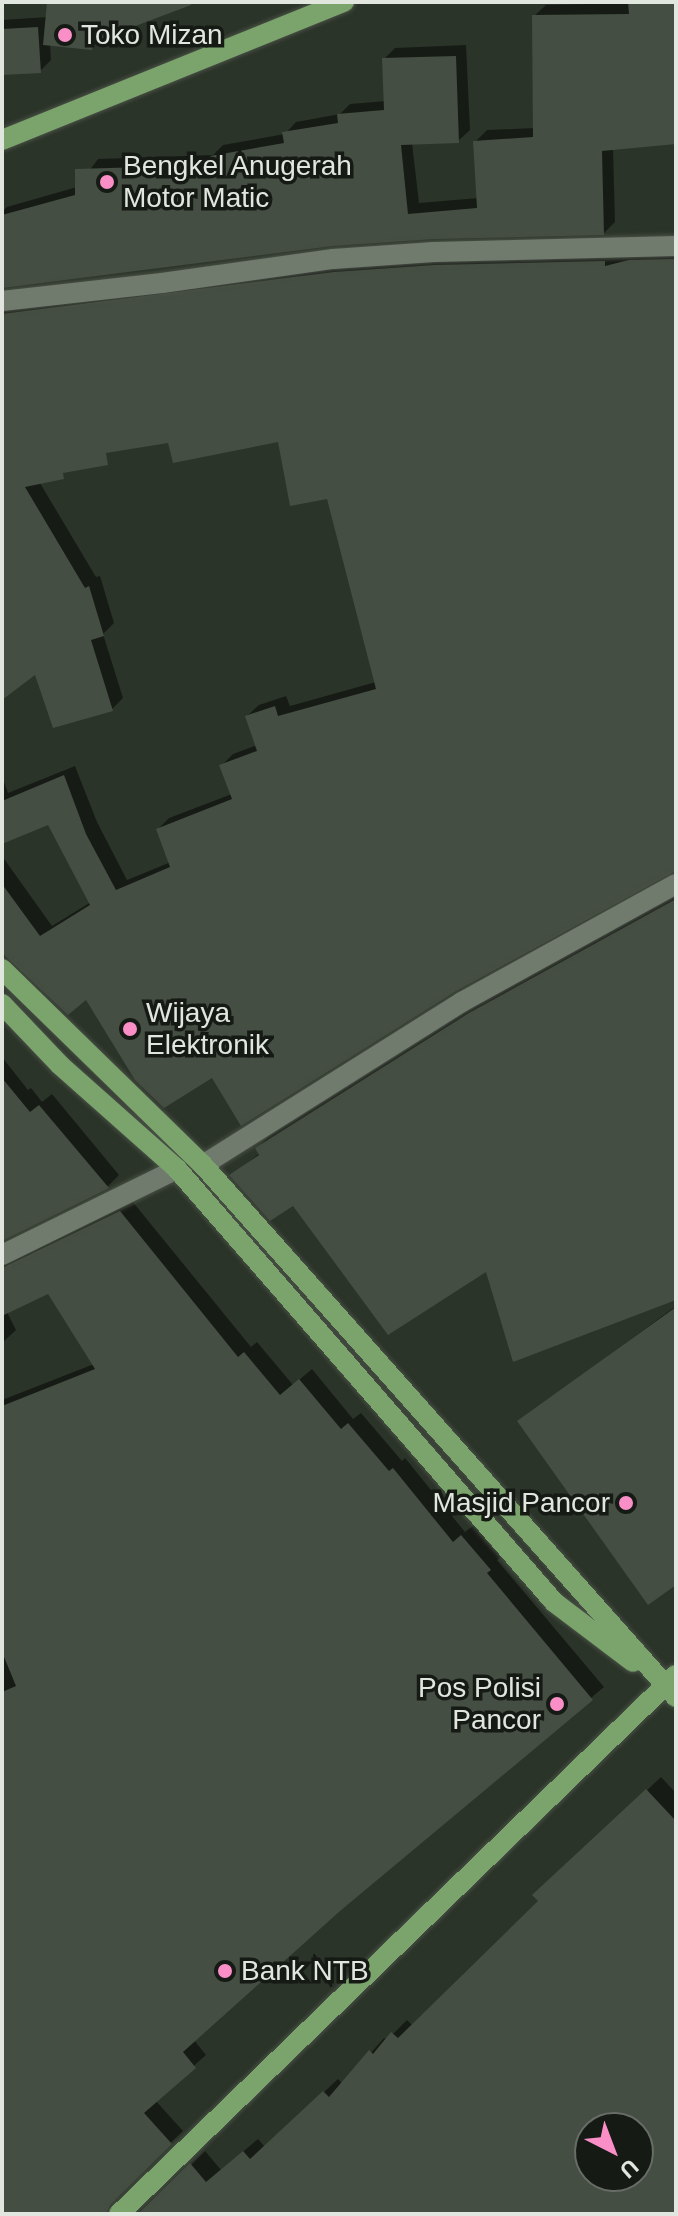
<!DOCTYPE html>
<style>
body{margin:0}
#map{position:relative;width:678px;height:2216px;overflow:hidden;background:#2b3428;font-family:Helvetica,sans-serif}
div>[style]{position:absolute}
.shadow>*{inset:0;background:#0007}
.building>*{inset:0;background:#454e42}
.roads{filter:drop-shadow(0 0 2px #495046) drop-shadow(0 0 2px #495046)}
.minor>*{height:20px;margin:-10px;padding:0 10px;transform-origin:10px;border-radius:10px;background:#707b6d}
.major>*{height:20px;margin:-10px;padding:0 10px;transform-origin:10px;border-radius:10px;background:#7ba46d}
.dots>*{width:22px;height:22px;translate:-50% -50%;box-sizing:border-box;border:4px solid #161a15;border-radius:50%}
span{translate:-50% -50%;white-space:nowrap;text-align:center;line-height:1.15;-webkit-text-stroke:7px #161a15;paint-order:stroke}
.poi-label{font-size:28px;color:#e1e7df}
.left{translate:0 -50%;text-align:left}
.right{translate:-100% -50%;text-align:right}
.frame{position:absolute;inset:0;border:4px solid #e1e7df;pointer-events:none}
.north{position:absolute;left:574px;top:2112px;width:80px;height:80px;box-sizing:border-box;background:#161a15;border:2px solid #676c66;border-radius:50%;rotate:138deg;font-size:22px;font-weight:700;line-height:32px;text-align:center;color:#e1e7df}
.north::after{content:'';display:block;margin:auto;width:28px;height:36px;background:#fa8fc7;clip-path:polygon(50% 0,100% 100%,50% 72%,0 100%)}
</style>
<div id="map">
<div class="shadow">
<div style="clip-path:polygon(49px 2px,171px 2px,103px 36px,91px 48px,50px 44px,51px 60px,40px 71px,2px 73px,2px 20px,48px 17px)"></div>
<div style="clip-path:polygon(676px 2px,676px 142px,613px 148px,615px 222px,604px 233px,434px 237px,331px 244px,2px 286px,2px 212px,7px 207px,77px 187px,98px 159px,213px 155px,223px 145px,285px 134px,296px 122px,340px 114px,350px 104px,386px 101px,384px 59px,395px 48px,466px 45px,470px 130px,458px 141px,412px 143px,419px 203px,478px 198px,475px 142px,487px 130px,535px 128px,534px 16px,546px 5px)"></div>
<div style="clip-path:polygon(676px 186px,676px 229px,674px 188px)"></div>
<div style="clip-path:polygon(676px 248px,676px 871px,213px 1075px,2px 949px,2px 856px,52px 926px,91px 902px,49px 822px,2px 842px,2px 776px,8px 793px,75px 766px,97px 822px,127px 880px,171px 862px,158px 829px,169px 818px,232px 794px,222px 765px,233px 754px,257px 745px,247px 716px,259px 705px,286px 696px,290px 706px,376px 682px,328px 496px,280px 439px,2px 448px,2px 295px,347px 262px)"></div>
<div style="clip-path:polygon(34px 473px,96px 577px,100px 576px,114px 623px,103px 634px,123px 698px,112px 709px,36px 672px,2px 697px,2px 493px)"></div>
<div style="clip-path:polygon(676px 896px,676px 1298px,487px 1269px,294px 1204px,232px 1175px,260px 1153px,257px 1148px,268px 1137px,482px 1002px)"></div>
<div style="clip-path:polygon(2px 1057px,28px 1090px,31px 1088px,42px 1102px,52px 1094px,119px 1175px,108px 1186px,2px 1238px)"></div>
<div style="clip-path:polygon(132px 1201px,251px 1347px,257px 1342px,293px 1385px,312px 1369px,353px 1419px,361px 1413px,402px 1461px,405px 1458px,465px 1532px,474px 1525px,501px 1557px,497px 1560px,604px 1687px,338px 1910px,194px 2040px,206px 2055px,155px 2100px,183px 2131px,122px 2190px,85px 2214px,2px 2214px,2px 1400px,94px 1364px,49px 1291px,7px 1312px,16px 1330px,2px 1343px,2px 1245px)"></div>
<div style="clip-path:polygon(676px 1306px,676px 1583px,520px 1421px)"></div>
<div style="clip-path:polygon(evenodd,661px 1777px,676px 1793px,676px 2214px,142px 2213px,205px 2151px,221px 2170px,258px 2139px,265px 2147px,338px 2079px,343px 2084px,384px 2038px,387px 2040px,407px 2020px,413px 2026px,540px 1901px,549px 1882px,661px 1777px,590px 2128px,638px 2128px,638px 2176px,590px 2176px,590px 2128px)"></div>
</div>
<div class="building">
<div style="clip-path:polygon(47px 2px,191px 2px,191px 5px,93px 42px,92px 50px,43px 45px)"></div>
<div style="clip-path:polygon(628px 2px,676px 2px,676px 144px,602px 151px,604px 235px,434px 239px,332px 246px,2px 288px,2px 215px,75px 195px,75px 169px,211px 165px,210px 156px,284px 143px,282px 132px,338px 123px,337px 114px,384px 110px,382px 58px,456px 56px,459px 143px,401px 145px,408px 214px,477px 208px,473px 141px,533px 137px,532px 15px,629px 14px)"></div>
<div style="clip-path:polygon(38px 27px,41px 73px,2px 75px,2px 29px)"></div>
<div style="clip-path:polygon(676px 259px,676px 871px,456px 991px,241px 1126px,212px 1078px,164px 1108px,135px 1080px,86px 1000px,68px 1015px,2px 953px,2px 884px,40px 936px,90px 905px,48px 825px,2px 844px,2px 801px,64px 775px,86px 834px,116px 890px,170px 867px,156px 829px,232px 799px,219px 765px,257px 751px,245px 716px,275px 706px,278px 716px,376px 689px,327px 499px,290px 506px,278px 442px,173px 463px,168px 443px,106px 453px,108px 465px,63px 473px,64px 479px,25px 487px,85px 588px,89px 586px,104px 636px,91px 640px,113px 711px,53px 728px,35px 675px,2px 700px,2px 314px,334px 272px,435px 265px,605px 261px,605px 266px,629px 260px)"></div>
<div style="clip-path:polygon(676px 899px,676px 1300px,513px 1362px,486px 1272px,388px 1335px,293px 1206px,270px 1221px,229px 1175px,259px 1155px,255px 1148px,469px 1013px)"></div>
<div style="clip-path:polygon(2px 1078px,30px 1112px,39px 1105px,109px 1188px,2px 1241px)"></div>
<div style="clip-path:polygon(120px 1211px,238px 1357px,244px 1352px,280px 1395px,299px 1379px,341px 1429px,348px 1423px,389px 1471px,393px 1468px,453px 1542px,461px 1535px,491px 1570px,487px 1573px,593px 1700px,340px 1911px,183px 2052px,196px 2068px,144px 2113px,172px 2144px,110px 2205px,106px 2214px,2px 2214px,2px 1692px,16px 1686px,2px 1652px,2px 1406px,95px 1369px,48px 1294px,2px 1316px,2px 1268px)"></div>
<div style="clip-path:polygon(676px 1307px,676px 1585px,648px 1605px,517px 1421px)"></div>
<div style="clip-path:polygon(evenodd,646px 1789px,676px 1821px,676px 2214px,138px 2214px,190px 2163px,206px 2182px,243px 2151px,250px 2159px,323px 2091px,329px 2097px,369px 2050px,373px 2054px,391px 2032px,398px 2038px,538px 1901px,532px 1895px,646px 1789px,590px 2128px,638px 2128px,638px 2176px,590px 2176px,590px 2128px)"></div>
</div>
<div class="roads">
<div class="minor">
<div style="left:2px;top:301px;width:161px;rotate:-6.4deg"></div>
<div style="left:162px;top:283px;width:173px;rotate:-8deg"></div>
<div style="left:333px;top:259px;width:101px;rotate:-4deg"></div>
<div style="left:434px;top:252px;width:242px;rotate:-1.4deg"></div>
<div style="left:203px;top:1165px;width:306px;rotate:-32.2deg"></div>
<div style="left:462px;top:1002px;width:244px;rotate:-28.9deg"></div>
<div style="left:2px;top:1255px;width:195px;rotate:-26.2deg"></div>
</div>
<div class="major">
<div style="left:2px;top:140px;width:369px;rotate:-22deg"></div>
<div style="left:2px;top:969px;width:281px;rotate:44.3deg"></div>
<div style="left:203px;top:1165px;width:712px;rotate:48.36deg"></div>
<div style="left:2px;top:1004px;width:84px;rotate:46.4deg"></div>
<div style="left:60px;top:1065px;width:157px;rotate:41.6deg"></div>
<div style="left:177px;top:1169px;width:574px;rotate:48.95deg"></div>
<div style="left:554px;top:1602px;width:99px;rotate:37.2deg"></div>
<div style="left:119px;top:2214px;width:775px;rotate:-44.06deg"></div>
</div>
</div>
<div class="dots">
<div style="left:65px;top:35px;background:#fa8fc7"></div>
<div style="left:107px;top:182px;background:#fa8fc7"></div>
<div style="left:130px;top:1029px;background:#fa8fc7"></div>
<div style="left:626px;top:1503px;background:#fa8fc7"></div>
<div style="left:557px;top:1704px;background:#fa8fc7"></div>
<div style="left:225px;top:1971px;background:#fa8fc7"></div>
</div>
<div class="poi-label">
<span class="left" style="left:81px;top:35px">Toko Mizan</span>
<span class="left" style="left:123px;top:182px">Bengkel Anugerah<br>Motor Matic</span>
<span class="left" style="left:146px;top:1029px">Wijaya<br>Elektronik</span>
<span class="right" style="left:610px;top:1503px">Masjid Pancor</span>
<span class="right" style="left:541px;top:1704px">Pos Polisi<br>Pancor</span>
<span class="left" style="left:241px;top:1971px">Bank NTB</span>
</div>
<div class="frame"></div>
<div class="north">U</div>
</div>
